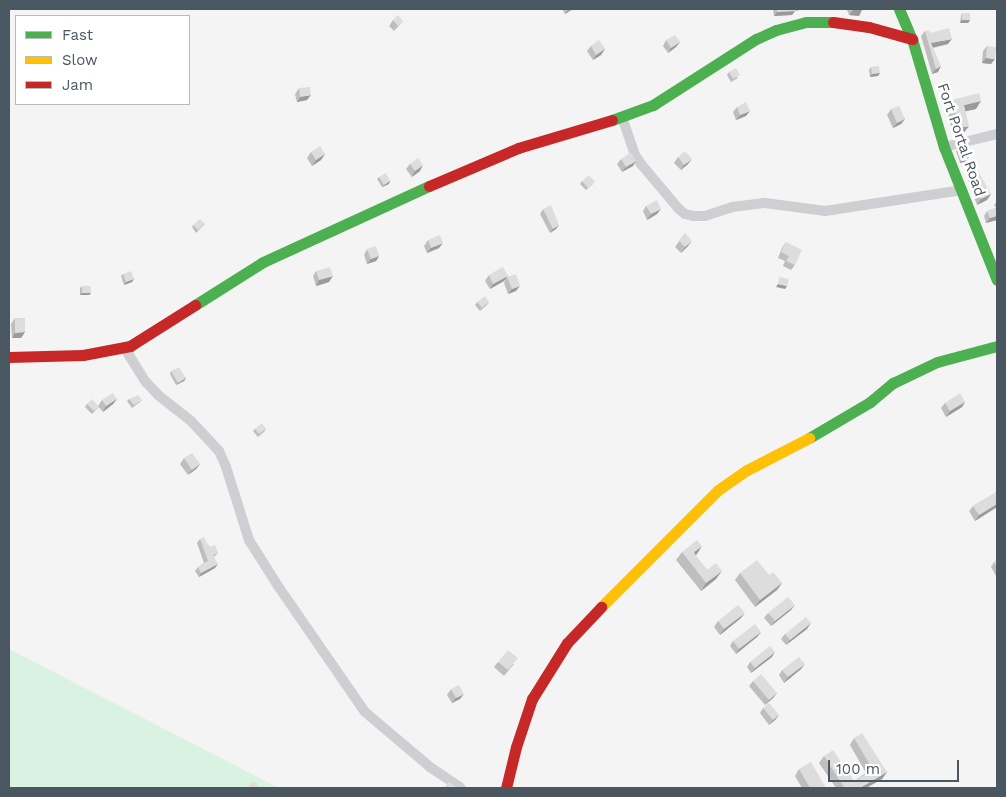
<!DOCTYPE html>
<style>
body{margin:0}
#map{position:relative;width:1006px;height:797px;overflow:hidden;background:#f4f4f4;font-family:"Work Sans",sans-serif}
div>[style]{position:absolute}
.green>*{inset:0;background:#daf2e2}
.street>*{height:10px;margin:-5px;padding:0 5px;transform-origin:5px;border-radius:5px;background:#cdcfd2}
.fast>*{height:11px;margin:-5.5px;padding:0 5.5px;transform-origin:5.5px;border-radius:5.5px;background:#4caf50}
.slow>*{height:11px;margin:-5.5px;padding:0 5.5px;transform-origin:5.5px;border-radius:5.5px;background:#ffc107}
.jam>*{height:11px;margin:-5.5px;padding:0 5.5px;transform-origin:5.5px;border-radius:5.5px;background:#c62828}
.wall>*{inset:0;background:#bebebf}
.shaded-wall>*{inset:0;background:#9b9b9b}
.building>*{inset:0;background:#ddddde}
span{translate:-50% -50%;white-space:nowrap;text-align:center;line-height:1.15;-webkit-text-stroke:5px #fff;paint-order:stroke}
.street-label{font-size:15px;color:#4a5660}
.frame{position:absolute;inset:0;border:10px solid #4a5660;pointer-events:none}
.legend{position:absolute;left:15px;top:15px;width:175px;height:90px;box-sizing:border-box;background:#fff;border:1px solid #b7bbbf;margin:0;padding:6px 9px;list-style:none;font-size:15px;color:#4a5660}
.legend li{display:flex;align-items:center;gap:10px;height:25px}
.legend b{width:25px;border:1px solid #b7bbbf}
.scale{position:absolute;left:828px;top:760px;width:131px;height:22px;box-sizing:border-box;border:2px solid #4a5660;border-top:0;padding-left:6px;font-size:15px;line-height:18px;white-space:nowrap;color:#4a5660;-webkit-text-stroke:4px #fff;paint-order:stroke}
</style>
<div id="map">
<div class="green">
<div style="clip-path:polygon(9px 649px,279px 788px,9px 788px)"></div>
</div>
<div class="street">
<div style="left:622px;top:117px;width:40px;rotate:71.1deg"></div>
<div style="left:635px;top:155px;width:11px;rotate:56deg"></div>
<div style="left:641px;top:164px;width:57px;rotate:49.9deg"></div>
<div style="left:678px;top:208px;width:9px;rotate:41deg"></div>
<div style="left:685px;top:214px;width:8px;rotate:14deg"></div>
<div style="left:693px;top:216px;width:12px"></div>
<div style="left:705px;top:216px;width:28px;rotate:-18deg"></div>
<div style="left:732px;top:207px;width:33px;rotate:-7deg"></div>
<div style="left:765px;top:203px;width:61px;rotate:7.6deg"></div>
<div style="left:825px;top:211px;width:139px;rotate:-8.7deg"></div>
<div style="left:944px;top:147px;width:55px;rotate:-13.8deg"></div>
<div style="left:135px;top:344px;width:11px;rotate:135deg"></div>
<div style="left:127px;top:352px;width:36px;rotate:58deg"></div>
<div style="left:146px;top:382px;width:18px;rotate:47deg"></div>
<div style="left:158px;top:395px;width:42px;rotate:38.2deg"></div>
<div style="left:191px;top:421px;width:41px;rotate:47deg"></div>
<div style="left:219px;top:451px;width:17px;rotate:66deg"></div>
<div style="left:226px;top:467px;width:77px;rotate:72.5deg"></div>
<div style="left:249px;top:540px;width:54px;rotate:57.8deg"></div>
<div style="left:278px;top:586px;width:153px;rotate:55.4deg"></div>
<div style="left:365px;top:712px;width:85px;rotate:40.2deg"></div>
<div style="left:430px;top:767px;width:37px;rotate:34deg"></div>
</div>
<div class="fast">
<div style="left:899px;top:9px;width:33px;rotate:67deg"></div>
<div style="left:912px;top:39px;width:113px;rotate:73.5deg"></div>
<div style="left:944px;top:147px;width:143px;rotate:68.3deg"></div>
<div style="left:612px;top:120px;width:44px;rotate:-20.1deg"></div>
<div style="left:653px;top:105px;width:122px;rotate:-32.7deg"></div>
<div style="left:756px;top:39px;width:22px;rotate:-24deg"></div>
<div style="left:776px;top:30px;width:31px;rotate:-15deg"></div>
<div style="left:806px;top:22px;width:27px"></div>
<div style="left:195px;top:305px;width:80px;rotate:-32.3deg"></div>
<div style="left:263px;top:262px;width:183px;rotate:-24.6deg"></div>
<div style="left:809px;top:438px;width:71px;rotate:-30.5deg"></div>
<div style="left:870px;top:402px;width:30px;rotate:-40deg"></div>
<div style="left:893px;top:383px;width:49px;rotate:-25.5deg"></div>
<div style="left:937px;top:362px;width:62px;rotate:-14.9deg"></div>
</div>
<div class="slow">
<div style="left:601px;top:607px;width:165px;rotate:-45deg"></div>
<div style="left:718px;top:490px;width:35px;rotate:-35deg"></div>
<div style="left:747px;top:470px;width:70px;rotate:-27.3deg"></div>
</div>
<div class="jam">
<div style="left:833px;top:22px;width:36px;rotate:8deg"></div>
<div style="left:869px;top:27px;width:45px;rotate:15.6deg"></div>
<div style="left:429px;top:186px;width:97px;rotate:-23.1deg"></div>
<div style="left:518px;top:148px;width:98px;rotate:-16.6deg"></div>
<div style="left:9px;top:357px;width:74px;rotate:-1.5deg"></div>
<div style="left:83px;top:355px;width:48px;rotate:-10.8deg"></div>
<div style="left:130px;top:346px;width:77px;rotate:-32.2deg"></div>
<div style="left:506px;top:788px;width:42px;rotate:-76.3deg"></div>
<div style="left:516px;top:747px;width:51px;rotate:-71.6deg"></div>
<div style="left:532px;top:699px;width:66px;rotate:-58deg"></div>
<div style="left:567px;top:643px;width:50px;rotate:-46.6deg"></div>
</div>
<div class="wall">
<div style="clip-path:polygon(562px 9px,573px 9px,565px 14px)"></div>
<div style="clip-path:polygon(773px 9px,802px 9px,795px 11px,792px 15px,774px 16px)"></div>
<div style="clip-path:polygon(848px 9px,862px 9px,859px 16px,849px 15px,847px 10px)"></div>
<div style="clip-path:polygon(962px 13px,970px 20px,968px 23px,960px 23px,961px 16px)"></div>
<div style="clip-path:polygon(393px 20px,403px 21px,394px 31px,389px 26px)"></div>
<div style="clip-path:polygon(925px 31px,930px 33px,948px 44px,933px 48px,938px 72px,932px 74px,921px 36px)"></div>
<div style="clip-path:polygon(666px 40px,680px 42px,676px 47px,668px 53px,663px 46px)"></div>
<div style="clip-path:polygon(591px 46px,605px 49px,601px 55px,593px 60px,587px 51px)"></div>
<div style="clip-path:polygon(987px 46px,991px 64px,982px 63px,983px 51px)"></div>
<div style="clip-path:polygon(871px 67px,880px 73px,878px 76px,870px 77px,869px 70px)"></div>
<div style="clip-path:polygon(729px 72px,738px 78px,731px 82px,727px 75px)"></div>
<div style="clip-path:polygon(299px 88px,307px 100px,297px 102px,295px 94px)"></div>
<div style="clip-path:polygon(952px 100px,976px 109px,965px 111px,963px 134px,953px 136px,947px 108px)"></div>
<div style="clip-path:polygon(737px 107px,746px 116px,736px 120px,733px 112px)"></div>
<div style="clip-path:polygon(891px 109px,905px 119px,901px 124px,893px 128px,887px 115px)"></div>
<div style="clip-path:polygon(960px 146px,969px 157px,965px 162px,960px 163px,956px 151px)"></div>
<div style="clip-path:polygon(311px 152px,325px 154px,321px 160px,312px 166px,307px 158px)"></div>
<div style="clip-path:polygon(678px 157px,688px 164px,681px 170px,674px 163px)"></div>
<div style="clip-path:polygon(621px 159px,633px 166px,622px 172px,617px 164px)"></div>
<div style="clip-path:polygon(410px 164px,420px 171px,412px 177px,406px 169px)"></div>
<div style="clip-path:polygon(971px 175px,991px 194px,987px 200px,977px 205px,968px 181px)"></div>
<div style="clip-path:polygon(379px 177px,390px 181px,389px 184px,382px 187px,377px 179px)"></div>
<div style="clip-path:polygon(582px 181px,593px 184px,586px 190px,580px 184px)"></div>
<div style="clip-path:polygon(997px 201px,997px 220px,986px 223px,984px 216px,987px 211px,996px 208px,994px 205px)"></div>
<div style="clip-path:polygon(646px 206px,657px 214px,647px 220px,643px 211px)"></div>
<div style="clip-path:polygon(543px 209px,556px 229px,550px 233px,540px 214px)"></div>
<div style="clip-path:polygon(205px 224px,196px 233px,192px 227px,193px 225px)"></div>
<div style="clip-path:polygon(685px 233px,688px 246px,681px 253px,675px 247px)"></div>
<div style="clip-path:polygon(428px 240px,439px 248px,427px 253px,424px 246px)"></div>
<div style="clip-path:polygon(786px 242px,795px 265px,791px 270px,783px 266px,785px 261px,778px 258px,782px 248px)"></div>
<div style="clip-path:polygon(367px 249px,379px 256px,376px 261px,367px 264px,364px 255px)"></div>
<div style="clip-path:polygon(316px 271px,329px 282px,316px 286px,313px 276px)"></div>
<div style="clip-path:polygon(123px 274px,134px 279px,132px 282px,124px 285px,121px 276px)"></div>
<div style="clip-path:polygon(489px 275px,508px 276px,504px 281px,490px 289px,485px 281px)"></div>
<div style="clip-path:polygon(507px 277px,516px 291px,508px 294px,504px 283px)"></div>
<div style="clip-path:polygon(82px 286px,91px 293px,89px 295px,80px 295px,80px 288px)"></div>
<div style="clip-path:polygon(477px 302px,489px 302px,487px 305px,480px 311px,475px 305px)"></div>
<div style="clip-path:polygon(15px 318px,25px 332px,21px 338px,12px 338px,11px 324px)"></div>
<div style="clip-path:polygon(171px 371px,186px 378px,184px 381px,176px 385px,170px 374px)"></div>
<div style="clip-path:polygon(117px 399px,113px 404px,103px 412px,98px 406px,102px 400px)"></div>
<div style="clip-path:polygon(129px 399px,142px 400px,140px 402px,132px 408px,127px 401px)"></div>
<div style="clip-path:polygon(965px 402px,962px 407px,946px 417px,941px 408px,945px 403px)"></div>
<div style="clip-path:polygon(87px 404px,99px 407px,92px 414px,85px 407px)"></div>
<div style="clip-path:polygon(255px 429px,266px 429px,264px 432px,258px 437px,253px 431px)"></div>
<div style="clip-path:polygon(184px 458px,200px 464px,196px 469px,188px 475px,180px 464px)"></div>
<div style="clip-path:polygon(997px 492px,997px 507px,975px 521px,969px 511px,973px 506px)"></div>
<div style="clip-path:polygon(200px 539px,218px 553px,214px 557px,215px 568px,199px 577px,195px 571px,198px 567px,204px 563px,197px 543px)"></div>
<div style="clip-path:polygon(682px 552px,697px 554px,695px 555px,696px 556px,707px 570px,716px 579px,701px 591px,676px 560px)"></div>
<div style="clip-path:polygon(997px 560px,997px 578px,991px 567px,994px 562px)"></div>
<div style="clip-path:polygon(740px 573px,769px 575px,782px 583px,777px 590px,755px 607px,735px 580px)"></div>
<div style="clip-path:polygon(791px 610px,771px 626px,764px 618px,768px 613px)"></div>
<div style="clip-path:polygon(741px 618px,720px 635px,714px 627px,718px 621px)"></div>
<div style="clip-path:polygon(807px 629px,786px 645px,781px 639px,785px 634px)"></div>
<div style="clip-path:polygon(761px 632px,757px 637px,736px 654px,730px 646px,733px 641px)"></div>
<div style="clip-path:polygon(772px 657px,751px 673px,747px 667px,750px 662px)"></div>
<div style="clip-path:polygon(498px 662px,514px 664px,504px 676px,494px 667px)"></div>
<div style="clip-path:polygon(801px 669px,784px 683px,779px 675px,782px 670px)"></div>
<div style="clip-path:polygon(753px 681px,777px 693px,773px 698px,765px 705px,749px 686px)"></div>
<div style="clip-path:polygon(451px 689px,460px 699px,452px 703px,447px 695px)"></div>
<div style="clip-path:polygon(763px 708px,779px 715px,775px 720px,769px 725px,760px 713px)"></div>
<div style="clip-path:polygon(854px 738px,887px 772px,882px 779px,866px 788px,836px 788px,819px 763px,824px 756px,854px 781px,866px 773px,850px 745px)"></div>
<div style="clip-path:polygon(799px 769px,826px 788px,802px 788px,795px 776px)"></div>
</div>
<div class="shaded-wall">
<div style="clip-path:polygon(572px 9px,573px 9px,565px 14px,567px 11px)"></div>
<div style="clip-path:polygon(795px 9px,802px 9px,795px 11px,792px 15px,774px 16px,777px 12px)"></div>
<div style="clip-path:polygon(853px 10px,862px 10px,859px 16px,849px 15px)"></div>
<div style="clip-path:polygon(962px 20px,970px 20px,968px 23px,960px 23px)"></div>
<div style="clip-path:polygon(952px 39px,948px 44px,930px 48px,931px 43px)"></div>
<div style="clip-path:polygon(680px 42px,676px 47px,668px 53px,671px 48px)"></div>
<div style="clip-path:polygon(605px 49px,601px 55px,593px 60px,596px 55px)"></div>
<div style="clip-path:polygon(986px 58px,995px 59px,991px 64px,982px 63px)"></div>
<div style="clip-path:polygon(941px 66px,938px 72px,932px 74px,936px 69px)"></div>
<div style="clip-path:polygon(880px 73px,878px 76px,870px 77px,872px 74px)"></div>
<div style="clip-path:polygon(311px 95px,307px 100px,297px 102px,300px 97px)"></div>
<div style="clip-path:polygon(981px 101px,976px 109px,958px 113px,964px 105px)"></div>
<div style="clip-path:polygon(750px 111px,746px 116px,736px 120px,740px 115px)"></div>
<div style="clip-path:polygon(905px 119px,901px 124px,893px 128px,897px 123px)"></div>
<div style="clip-path:polygon(969px 126px,963px 134px,953px 136px,959px 128px)"></div>
<div style="clip-path:polygon(325px 154px,321px 160px,312px 166px,316px 160px)"></div>
<div style="clip-path:polygon(964px 157px,969px 157px,965px 162px,960px 163px)"></div>
<div style="clip-path:polygon(692px 159px,688px 164px,681px 170px,684px 165px)"></div>
<div style="clip-path:polygon(636px 161px,633px 166px,622px 172px,626px 167px)"></div>
<div style="clip-path:polygon(423px 165px,420px 171px,412px 177px,415px 171px)"></div>
<div style="clip-path:polygon(390px 181px,389px 184px,382px 187px,384px 185px)"></div>
<div style="clip-path:polygon(991px 194px,987px 200px,977px 205px,981px 199px)"></div>
<div style="clip-path:polygon(661px 209px,657px 214px,647px 220px,651px 214px)"></div>
<div style="clip-path:polygon(997px 216px,997px 220px,986px 223px,990px 218px)"></div>
<div style="clip-path:polygon(559px 225px,556px 229px,550px 233px,553px 229px)"></div>
<div style="clip-path:polygon(692px 241px,688px 246px,681px 253px,685px 247px)"></div>
<div style="clip-path:polygon(443px 243px,439px 248px,427px 253px,431px 248px)"></div>
<div style="clip-path:polygon(379px 256px,376px 261px,367px 264px,371px 259px)"></div>
<div style="clip-path:polygon(333px 276px,329px 282px,316px 286px,319px 280px)"></div>
<div style="clip-path:polygon(508px 276px,504px 281px,490px 289px,493px 284px)"></div>
<div style="clip-path:polygon(134px 279px,132px 282px,124px 285px,126px 282px)"></div>
<div style="clip-path:polygon(778px 284px,787px 286px,785px 289px,776px 287px)"></div>
<div style="clip-path:polygon(520px 286px,516px 291px,508px 294px,512px 289px)"></div>
<div style="clip-path:polygon(82px 293px,91px 293px,89px 295px,80px 295px)"></div>
<div style="clip-path:polygon(25px 332px,21px 338px,12px 338px,15px 333px)"></div>
<div style="clip-path:polygon(186px 378px,184px 381px,176px 385px,178px 383px)"></div>
<div style="clip-path:polygon(117px 399px,113px 404px,103px 412px,106px 406px)"></div>
<div style="clip-path:polygon(965px 402px,962px 407px,946px 417px,950px 411px)"></div>
<div style="clip-path:polygon(200px 464px,196px 469px,188px 475px,192px 470px)"></div>
<div style="clip-path:polygon(997px 504px,997px 507px,975px 521px,979px 515px)"></div>
<div style="clip-path:polygon(702px 546px,697px 554px,689px 560px,694px 552px)"></div>
<div style="clip-path:polygon(218px 564px,215px 568px,199px 577px,201px 573px)"></div>
<div style="clip-path:polygon(722px 571px,716px 579px,701px 591px,706px 583px)"></div>
<div style="clip-path:polygon(782px 583px,777px 590px,755px 607px,760px 600px)"></div>
<div style="clip-path:polygon(795px 605px,791px 610px,771px 626px,775px 621px)"></div>
<div style="clip-path:polygon(745px 613px,741px 618px,720px 635px,724px 629px)"></div>
<div style="clip-path:polygon(811px 623px,807px 629px,786px 645px,790px 640px)"></div>
<div style="clip-path:polygon(761px 632px,757px 637px,736px 654px,739px 649px)"></div>
<div style="clip-path:polygon(775px 652px,772px 657px,751px 673px,755px 668px)"></div>
<div style="clip-path:polygon(805px 664px,801px 669px,784px 683px,788px 677px)"></div>
<div style="clip-path:polygon(777px 693px,773px 698px,765px 705px,769px 700px)"></div>
<div style="clip-path:polygon(464px 694px,460px 699px,452px 703px,456px 698px)"></div>
<div style="clip-path:polygon(779px 715px,775px 720px,769px 725px,773px 720px)"></div>
<div style="clip-path:polygon(887px 772px,882px 779px,866px 788px,860px 788px)"></div>
</div>
<div class="building">
<div style="clip-path:polygon(777px 9px,796px 9px,796px 11px,777px 12px)"></div>
<div style="clip-path:polygon(852px 9px,862px 9px,862px 10px,853px 10px)"></div>
<div style="clip-path:polygon(962px 13px,970px 13px,970px 20px,962px 20px)"></div>
<div style="clip-path:polygon(398px 15px,403px 21px,398px 26px,393px 20px)"></div>
<div style="clip-path:polygon(949px 28px,952px 39px,931px 43px,941px 66px,936px 69px,925px 31px,929px 30px,930px 33px)"></div>
<div style="clip-path:polygon(675px 35px,680px 42px,671px 48px,666px 40px)"></div>
<div style="clip-path:polygon(599px 40px,605px 49px,596px 55px,591px 46px)"></div>
<div style="clip-path:polygon(987px 46px,996px 47px,995px 59px,986px 58px)"></div>
<div style="clip-path:polygon(879px 66px,880px 73px,872px 74px,871px 67px)"></div>
<div style="clip-path:polygon(736px 68px,740px 75px,733px 79px,729px 72px)"></div>
<div style="clip-path:polygon(310px 87px,311px 95px,300px 97px,299px 88px)"></div>
<div style="clip-path:polygon(979px 93px,981px 101px,964px 105px,969px 126px,959px 128px,952px 100px)"></div>
<div style="clip-path:polygon(746px 102px,750px 111px,740px 115px,737px 107px)"></div>
<div style="clip-path:polygon(899px 106px,905px 119px,897px 123px,891px 109px)"></div>
<div style="clip-path:polygon(966px 144px,969px 157px,964px 157px,960px 146px)"></div>
<div style="clip-path:polygon(320px 146px,325px 154px,316px 160px,311px 152px)"></div>
<div style="clip-path:polygon(685px 151px,692px 159px,684px 165px,678px 157px)"></div>
<div style="clip-path:polygon(631px 152px,636px 161px,626px 167px,621px 159px)"></div>
<div style="clip-path:polygon(418px 158px,423px 165px,415px 171px,410px 164px)"></div>
<div style="clip-path:polygon(978px 171px,991px 194px,981px 199px,971px 175px)"></div>
<div style="clip-path:polygon(386px 173px,390px 181px,384px 185px,379px 177px)"></div>
<div style="clip-path:polygon(589px 175px,595px 182px,588px 188px,582px 181px)"></div>
<div style="clip-path:polygon(657px 200px,661px 209px,651px 214px,646px 206px)"></div>
<div style="clip-path:polygon(551px 205px,559px 225px,553px 229px,543px 209px)"></div>
<div style="clip-path:polygon(997px 208px,997px 216px,990px 218px,987px 211px)"></div>
<div style="clip-path:polygon(200px 219px,205px 224px,198px 230px,193px 225px)"></div>
<div style="clip-path:polygon(685px 233px,692px 241px,685px 247px,679px 241px)"></div>
<div style="clip-path:polygon(440px 235px,443px 243px,431px 248px,428px 240px)"></div>
<div style="clip-path:polygon(786px 242px,802px 250px,795px 265px,786px 261px,789px 256px,781px 252px)"></div>
<div style="clip-path:polygon(376px 246px,379px 256px,371px 259px,367px 249px)"></div>
<div style="clip-path:polygon(330px 267px,333px 276px,319px 280px,316px 271px)"></div>
<div style="clip-path:polygon(503px 267px,508px 276px,493px 284px,489px 275px)"></div>
<div style="clip-path:polygon(131px 271px,134px 279px,126px 282px,123px 274px)"></div>
<div style="clip-path:polygon(516px 274px,520px 286px,512px 289px,507px 277px)"></div>
<div style="clip-path:polygon(779px 277px,789px 279px,787px 286px,778px 284px)"></div>
<div style="clip-path:polygon(82px 286px,91px 286px,91px 293px,82px 293px)"></div>
<div style="clip-path:polygon(485px 296px,489px 302px,482px 308px,477px 302px)"></div>
<div style="clip-path:polygon(15px 318px,25px 318px,25px 332px,15px 333px)"></div>
<div style="clip-path:polygon(179px 367px,186px 378px,178px 383px,171px 371px)"></div>
<div style="clip-path:polygon(113px 393px,117px 399px,106px 406px,102px 400px)"></div>
<div style="clip-path:polygon(960px 393px,965px 402px,950px 411px,945px 403px)"></div>
<div style="clip-path:polygon(138px 395px,142px 400px,134px 405px,129px 399px)"></div>
<div style="clip-path:polygon(92px 399px,99px 407px,94px 411px,87px 404px)"></div>
<div style="clip-path:polygon(262px 423px,266px 429px,259px 434px,255px 429px)"></div>
<div style="clip-path:polygon(192px 453px,200px 464px,192px 470px,184px 458px)"></div>
<div style="clip-path:polygon(997px 492px,997px 504px,979px 515px,973px 506px)"></div>
<div style="clip-path:polygon(204px 537px,209px 547px,215px 545px,218px 553px,213px 555px,218px 564px,201px 573px,198px 567px,208px 561px,200px 539px)"></div>
<div style="clip-path:polygon(697px 540px,702px 546px,694px 552px,696px 556px,707px 570px,716px 563px,722px 571px,706px 583px,682px 552px)"></div>
<div style="clip-path:polygon(757px 560px,769px 575px,773px 572px,782px 583px,760px 600px,740px 573px)"></div>
<div style="clip-path:polygon(997px 560px,997px 567px,994px 562px)"></div>
<div style="clip-path:polygon(788px 597px,795px 605px,775px 621px,768px 613px)"></div>
<div style="clip-path:polygon(738px 605px,745px 613px,724px 629px,718px 621px)"></div>
<div style="clip-path:polygon(806px 617px,811px 623px,790px 640px,785px 634px)"></div>
<div style="clip-path:polygon(755px 624px,761px 632px,739px 649px,733px 641px)"></div>
<div style="clip-path:polygon(770px 646px,775px 652px,755px 668px,750px 662px)"></div>
<div style="clip-path:polygon(508px 650px,518px 658px,508px 670px,498px 662px)"></div>
<div style="clip-path:polygon(799px 657px,805px 664px,788px 677px,782px 670px)"></div>
<div style="clip-path:polygon(761px 674px,777px 693px,769px 700px,753px 681px)"></div>
<div style="clip-path:polygon(459px 685px,464px 694px,456px 698px,451px 689px)"></div>
<div style="clip-path:polygon(769px 703px,779px 715px,773px 720px,763px 708px)"></div>
<div style="clip-path:polygon(862px 733px,887px 772px,860px 788px,842px 788px,844px 787px,824px 756px,833px 750px,854px 781px,873px 770px,854px 738px)"></div>
<div style="clip-path:polygon(811px 762px,826px 788px,810px 788px,799px 769px)"></div>
<div style="clip-path:polygon(254px 781px,259px 787px,257px 788px,251px 788px,249px 785px)"></div>
<div style="clip-path:polygon(449px 782px,458px 788px,444px 788px)"></div>
</div>
<div class="street-label">
<span style="left:961px;top:140px;rotate:71deg">Fort Portal Road</span>
</div>
<div class="frame"></div>
<ul class="legend">
<li><b style="height:6px;background:#4caf50"></b>Fast</li>
<li><b style="height:6px;background:#ffc107"></b>Slow</li>
<li><b style="height:6px;background:#c62828"></b>Jam</li>
</ul>
<div class="scale">100 m</div>
</div>
